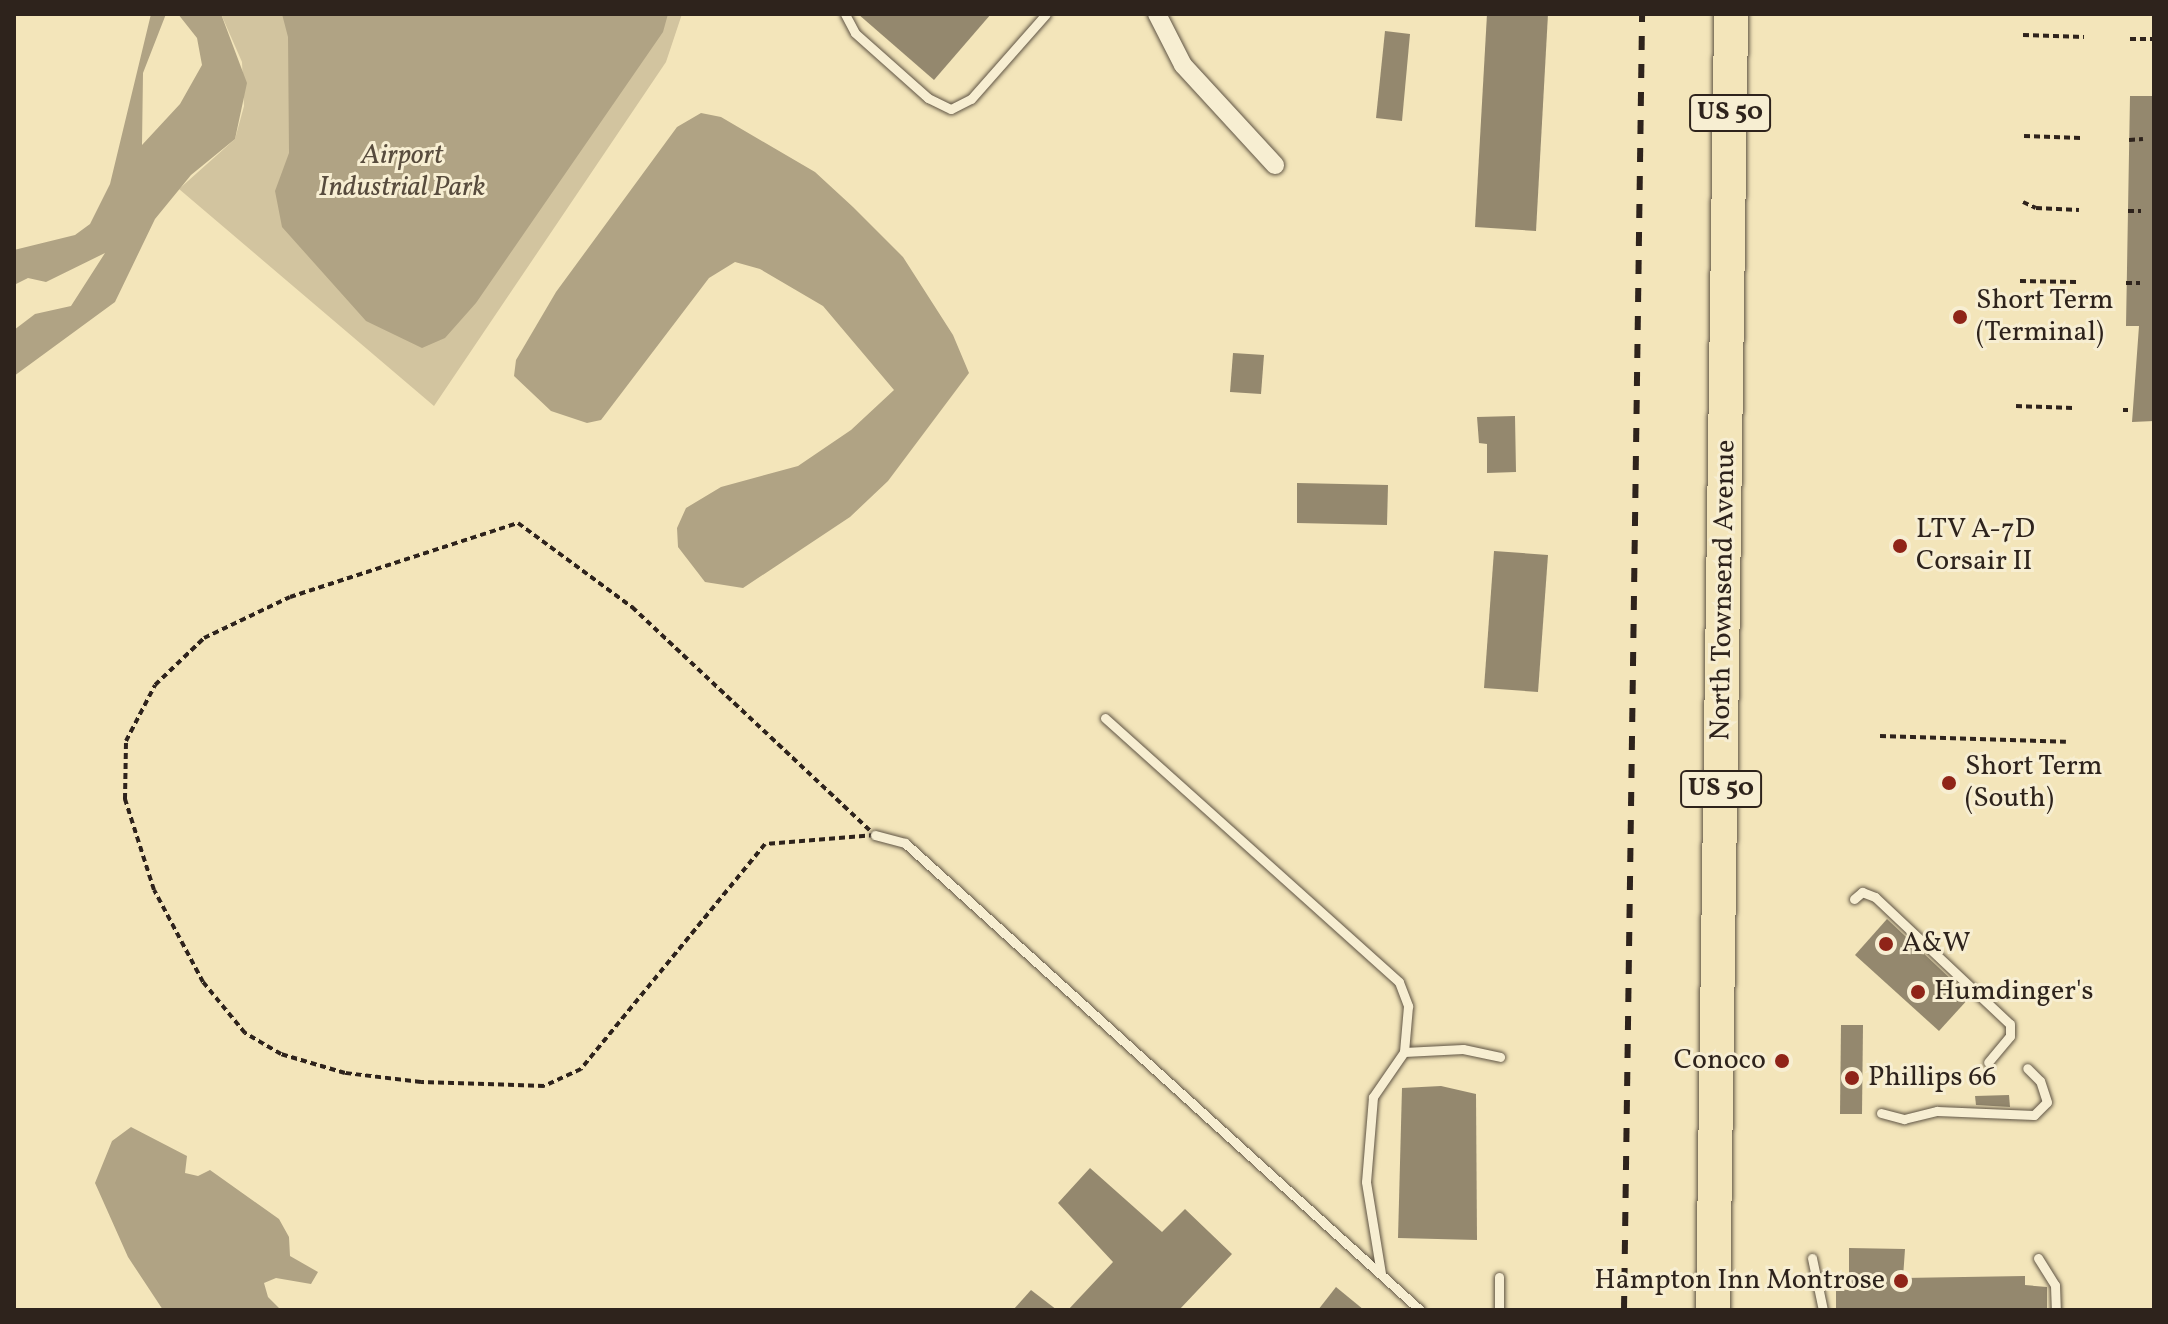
<!DOCTYPE html>
<style>
body{margin:0}
#map{position:relative;width:2168px;height:1324px;overflow:hidden;background:#f3e5ba;font-family:Vollkorn,serif}
div>[style]{position:absolute}
.green>*{inset:0;background:#d2c49f}
.water>*{inset:0;background:#b0a384}
.building>*{inset:0;background:#94886e}
.path>*{height:4px;margin-top:-2px;transform-origin:0;background:repeating-linear-gradient(90deg,#2e231c 0 6px,transparent 0 10px)}
.roads{filter:drop-shadow(0 0 2px #5f5444) drop-shadow(0 0 2px #5f5444)}
.lane>*{height:9px;margin:-4.5px;padding:0 4.5px;transform-origin:4.5px;border-radius:4.5px;background:#f7eed2}
.street>*{height:18px;margin:-9px;padding:0 9px;transform-origin:9px;border-radius:9px;background:#f7eed2}
.highway>*{height:34px;margin:-17px;padding:0 17px;transform-origin:17px;border-radius:17px;background:#f3e5ba}
.rail>*{height:6px;margin-top:-3px;transform-origin:0;background:repeating-linear-gradient(90deg,#2e231c 0 14px,transparent 0 28px)}
.dots>*{width:22px;height:22px;translate:-50% -50%;box-sizing:border-box;border:4px solid #f7eed2;border-radius:50%}
span{translate:-50% -50%;white-space:nowrap;text-align:center;line-height:1.15;-webkit-text-stroke:6px #f7eed2;paint-order:stroke}
.shield-label span{padding:2px 6px;background:#f7eed2;border:2px solid;border-radius:6px;-webkit-text-stroke-width:0}
.shield-label{font-size:26px;color:#2e231c;font-weight:700}
.park-label{font-size:28px;color:#574b3d;font-style:italic}
.poi-label{font-size:28px;color:#2e231c}
.left{translate:0 -50%;text-align:left}
.right{translate:-100% -50%;text-align:right}
.street-label{font-size:28px;color:#2e231c}
.frame{position:absolute;inset:0;border:16px solid #2e231c;pointer-events:none}
</style>
<div id="map">
<div class="green">
<div style="clip-path:polygon(221px 14px,682px 14px,666px 62px,434px 406px,179px 189px,235px 139px,244px 106px,242px 62px)"></div>
</div>
<div class="water">
<div style="clip-path:polygon(151px 14px,166px 14px,143px 73px,142px 145px,180px 104px,202px 65px,197px 38px,178px 14px,221px 14px,247px 83px,235px 139px,191px 175px,155px 219px,115px 302px,14px 376px,14px 330px,35px 314px,71px 306px,105px 253px,46px 282px,28px 278px,14px 285px,14px 250px,75px 235px,90px 224px,110px 184px)"></div>
<div style="clip-path:polygon(282px 14px,668px 14px,663px 32px,476px 303px,445px 338px,422px 348px,366px 321px,282px 227px,275px 191px,289px 153px,288px 37px)"></div>
<div style="clip-path:polygon(701px 113px,721px 117px,815px 172px,853px 207px,903px 257px,953px 335px,969px 373px,888px 481px,850px 517px,743px 588px,705px 582px,678px 547px,677px 528px,686px 508px,721px 487px,798px 466px,851px 430px,894px 390px,823px 306px,760px 269px,735px 262px,709px 278px,601px 420px,587px 423px,551px 411px,514px 376px,516px 360px,556px 292px,677px 127px)"></div>
<div style="clip-path:polygon(131px 1127px,187px 1156px,185px 1173px,198px 1176px,210px 1170px,279px 1219px,289px 1237px,290px 1256px,318px 1272px,311px 1284px,276px 1278px,264px 1283px,268px 1297px,281px 1310px,163px 1310px,128px 1257px,95px 1183px,112px 1141px)"></div>
</div>
<div class="building">
<div style="clip-path:polygon(858px 14px,991px 14px,934px 80px)"></div>
<div style="clip-path:polygon(1487px 14px,1548px 14px,1536px 231px,1475px 227px)"></div>
<div style="clip-path:polygon(1385px 31px,1410px 34px,1402px 121px,1376px 118px)"></div>
<div style="clip-path:polygon(2130px 96px,2154px 96px,2154px 421px,2132px 422px,2139px 326px,2126px 326px)"></div>
<div style="clip-path:polygon(1233px 353px,1264px 355px,1261px 394px,1230px 392px)"></div>
<div style="clip-path:polygon(1515px 416px,1516px 472px,1487px 473px,1487px 444px,1479px 443px,1477px 417px)"></div>
<div style="clip-path:polygon(1297px 483px,1388px 485px,1387px 525px,1297px 523px)"></div>
<div style="clip-path:polygon(1494px 551px,1548px 555px,1538px 692px,1484px 688px)"></div>
<div style="clip-path:polygon(1887px 919px,1970px 997px,1939px 1031px,1855px 955px)"></div>
<div style="clip-path:polygon(1841px 1025px,1863px 1025px,1862px 1114px,1840px 1114px)"></div>
<div style="clip-path:polygon(1441px 1086px,1476px 1094px,1477px 1240px,1398px 1238px,1402px 1088px)"></div>
<div style="clip-path:polygon(2009px 1095px,2010px 1107px,1976px 1105px,1975px 1096px)"></div>
<div style="clip-path:polygon(1090px 1168px,1162px 1232px,1185px 1209px,1232px 1254px,1179px 1310px,1068px 1310px,1113px 1262px,1058px 1203px)"></div>
<div style="clip-path:polygon(1849px 1248px,1905px 1249px,1903px 1278px,2025px 1276px,2025px 1285px,2047px 1287px,2047px 1310px,1836px 1310px,1836px 1289px,1849px 1290px)"></div>
<div style="clip-path:polygon(1336px 1287px,1364px 1310px,1318px 1310px)"></div>
<div style="clip-path:polygon(1031px 1290px,1057px 1310px,1013px 1310px)"></div>
</div>
<div class="path">
<div style="left:2023px;top:35px;width:61px;rotate:1.9deg"></div>
<div style="left:2130px;top:39px;width:24px"></div>
<div style="left:2024px;top:136px;width:57px;rotate:2deg"></div>
<div style="left:2129px;top:140px;width:14px;rotate:-4deg"></div>
<div style="left:2023px;top:202px;width:14px;rotate:25deg"></div>
<div style="left:2036px;top:208px;width:43px;rotate:2.7deg"></div>
<div style="left:2128px;top:211px;width:13px"></div>
<div style="left:2020px;top:281px;width:57px;rotate:1deg"></div>
<div style="left:2126px;top:283px;width:14px"></div>
<div style="left:2016px;top:406px;width:57px;rotate:2deg"></div>
<div style="left:2123px;top:410px;width:5px"></div>
<div style="left:518px;top:523px;width:142px;rotate:36.4deg"></div>
<div style="left:632px;top:607px;width:333px;rotate:43.2deg"></div>
<div style="left:875px;top:835px;width:110px;rotate:175.3deg"></div>
<div style="left:765px;top:844px;width:291px;rotate:129.3deg"></div>
<div style="left:581px;top:1069px;width:41px;rotate:155.3deg"></div>
<div style="left:544px;top:1086px;width:123px;rotate:-178.1deg"></div>
<div style="left:421px;top:1082px;width:77px;rotate:-173.2deg"></div>
<div style="left:345px;top:1073px;width:67px;rotate:-163.5deg"></div>
<div style="left:281px;top:1054px;width:42px;rotate:-149.7deg"></div>
<div style="left:245px;top:1033px;width:66px;rotate:-129.5deg"></div>
<div style="left:203px;top:982px;width:104px;rotate:-118deg"></div>
<div style="left:154px;top:890px;width:96px;rotate:-107.7deg"></div>
<div style="left:125px;top:799px;width:58px;rotate:-89deg"></div>
<div style="left:126px;top:741px;width:63px;rotate:-62.6deg"></div>
<div style="left:155px;top:685px;width:68px;rotate:-43.8deg"></div>
<div style="left:204px;top:638px;width:95px;rotate:-25.5deg"></div>
<div style="left:290px;top:597px;width:240px;rotate:-18deg"></div>
<div style="left:1880px;top:736px;width:186px;rotate:1.8deg"></div>
</div>
<div class="roads">
<div class="lane">
<div style="left:845px;top:14px;width:21px;rotate:62deg"></div>
<div style="left:855px;top:33px;width:98px;rotate:41.7deg"></div>
<div style="left:928px;top:98px;width:25px;rotate:26deg"></div>
<div style="left:951px;top:109px;width:22px;rotate:-27deg"></div>
<div style="left:971px;top:99px;width:113px;rotate:-48.6deg"></div>
<div style="left:1105px;top:718px;width:395px;rotate:41.9deg"></div>
<div style="left:1399px;top:982px;width:26px;rotate:69deg"></div>
<div style="left:1408px;top:1006px;width:46px;rotate:95deg"></div>
<div style="left:1404px;top:1052px;width:55px;rotate:124.6deg"></div>
<div style="left:1373px;top:1097px;width:85px;rotate:94.7deg"></div>
<div style="left:1366px;top:1182px;width:93px;rotate:80.7deg"></div>
<div style="left:875px;top:835px;width:31px;rotate:15deg"></div>
<div style="left:905px;top:843px;width:695px;rotate:42.2deg"></div>
<div style="left:1854px;top:899px;width:11px;rotate:-41deg"></div>
<div style="left:1862px;top:892px;width:14px;rotate:21deg"></div>
<div style="left:1875px;top:897px;width:185px;rotate:43.3deg"></div>
<div style="left:2010px;top:1024px;width:12px;rotate:90deg"></div>
<div style="left:2010px;top:1036px;width:34px;rotate:130deg"></div>
<div style="left:1404px;top:1052px;width:59px;rotate:-2.9deg"></div>
<div style="left:1463px;top:1049px;width:38px;rotate:12deg"></div>
<div style="left:1881px;top:1113px;width:24px;rotate:15deg"></div>
<div style="left:1904px;top:1119px;width:34px;rotate:-14deg"></div>
<div style="left:1937px;top:1111px;width:97px;rotate:2.4deg"></div>
<div style="left:2034px;top:1115px;width:18px;rotate:-45deg"></div>
<div style="left:2047px;top:1102px;width:22px;rotate:-108deg"></div>
<div style="left:2040px;top:1081px;width:18px;rotate:-135deg"></div>
<div style="left:1812px;top:1258px;width:53px;rotate:78.1deg"></div>
<div style="left:2038px;top:1258px;width:32px;rotate:58deg"></div>
<div style="left:2055px;top:1285px;width:25px;rotate:88deg"></div>
<div style="left:1499px;top:1277px;width:33px;rotate:90deg"></div>
</div>
<div class="street">
<div style="left:1157px;top:14px;width:57px;rotate:63deg"></div>
<div style="left:1183px;top:65px;width:136px;rotate:47.4deg"></div>
</div>
<div class="highway">
<div style="left:1713px;top:1310px;width:1296px;rotate:-89.2deg"></div>
</div>
</div>
<div class="rail">
<div style="left:1624px;top:1310px;width:1296px;rotate:-89.2deg"></div>
</div>
<div class="dots">
<div style="left:1960px;top:317px;background:#8f2418"></div>
<div style="left:1900px;top:546px;background:#8f2418"></div>
<div style="left:1949px;top:783px;background:#8f2418"></div>
<div style="left:1886px;top:944px;background:#8f2418"></div>
<div style="left:1918px;top:992px;background:#8f2418"></div>
<div style="left:1782px;top:1061px;background:#8f2418"></div>
<div style="left:1852px;top:1078px;background:#8f2418"></div>
<div style="left:1901px;top:1281px;background:#8f2418"></div>
</div>
<div class="shield-label">
<span style="left:1730px;top:113px">US 50</span>
<span style="left:1721px;top:789px">US 50</span>
</div>
<div class="park-label">
<span style="left:402px;top:172px">Airport<br>Industrial Park</span>
</div>
<div class="poi-label">
<span class="left" style="left:1976px;top:317px">Short Term<br>(Terminal)</span>
<span class="left" style="left:1916px;top:546px">LTV A-7D<br>Corsair II</span>
<span class="left" style="left:1965px;top:783px">Short Term<br>(South)</span>
<span class="left" style="left:1902px;top:944px">A&amp;W</span>
<span class="left" style="left:1934px;top:992px">Humdinger's</span>
<span class="right" style="left:1766px;top:1061px">Conoco</span>
<span class="left" style="left:1868px;top:1078px">Phillips 66</span>
<span class="right" style="left:1885px;top:1281px">Hampton Inn Montrose</span>
</div>
<div class="street-label">
<span style="left:1724px;top:590px;rotate:-89deg">North Townsend Avenue</span>
</div>
<div class="frame"></div>
</div>
